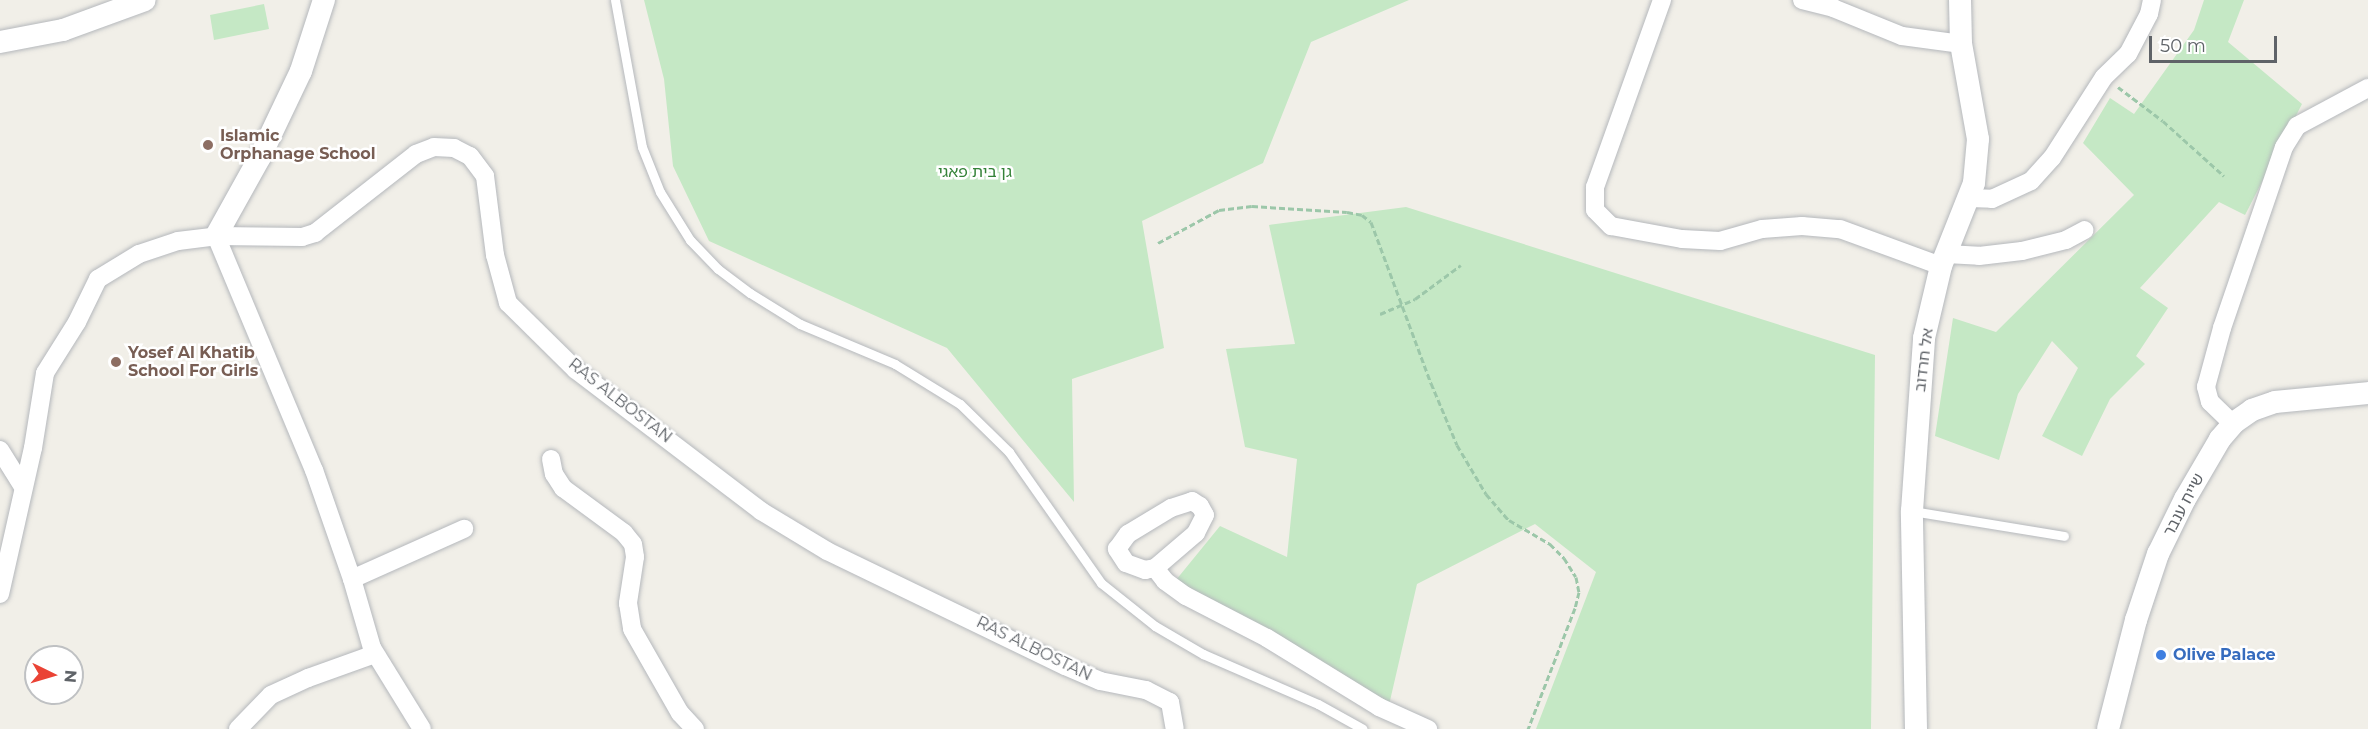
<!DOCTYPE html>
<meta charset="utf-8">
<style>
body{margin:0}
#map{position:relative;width:2368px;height:729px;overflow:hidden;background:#f1efe8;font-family:Montserrat,"Noto Sans Hebrew",sans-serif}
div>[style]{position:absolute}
.green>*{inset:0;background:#c5e8c5}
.path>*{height:3px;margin-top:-1.5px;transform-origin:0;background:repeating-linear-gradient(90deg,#9cc7a9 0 6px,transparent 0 9px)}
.roads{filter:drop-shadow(0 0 2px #b5b8bc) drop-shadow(0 0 2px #b5b8bc)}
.service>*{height:9px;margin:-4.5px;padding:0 4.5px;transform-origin:4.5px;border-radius:4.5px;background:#fff}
.minor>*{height:18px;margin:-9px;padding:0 9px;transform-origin:9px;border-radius:9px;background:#fff}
.tertiary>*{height:22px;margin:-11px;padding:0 11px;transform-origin:11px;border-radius:11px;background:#fff}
.dots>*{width:16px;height:16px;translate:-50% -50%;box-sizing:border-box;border:3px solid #fff;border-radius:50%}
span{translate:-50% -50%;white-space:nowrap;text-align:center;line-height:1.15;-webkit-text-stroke:5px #fff;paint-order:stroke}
.education-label{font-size:16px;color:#785e54;font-weight:700}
.left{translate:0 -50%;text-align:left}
.park-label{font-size:16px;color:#348238}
.street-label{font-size:16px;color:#5f6368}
.shop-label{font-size:16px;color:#366cbe;font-weight:700}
.north{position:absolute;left:24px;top:645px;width:60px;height:60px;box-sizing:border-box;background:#fff;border:2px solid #bfc1c3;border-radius:50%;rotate:95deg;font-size:16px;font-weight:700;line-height:24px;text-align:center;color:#5f6368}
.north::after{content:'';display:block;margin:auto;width:21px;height:27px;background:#ea4335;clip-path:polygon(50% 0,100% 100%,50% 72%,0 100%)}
.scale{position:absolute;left:2149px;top:36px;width:128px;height:27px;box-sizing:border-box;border:3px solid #5f6368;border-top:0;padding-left:8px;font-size:18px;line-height:21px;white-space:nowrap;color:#5f6368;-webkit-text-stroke:4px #fff;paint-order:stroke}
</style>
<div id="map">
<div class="green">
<div style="clip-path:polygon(644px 0,1409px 0,1311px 42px,1263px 163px,1142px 221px,1164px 348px,1072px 379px,1074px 502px,947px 348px,709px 241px,673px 166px,664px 79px)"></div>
<div style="clip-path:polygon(2204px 0,2244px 0,2228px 42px,2302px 104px,2245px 215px,2219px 202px,2140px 288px,2168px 308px,2136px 356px,2145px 364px,2110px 399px,2082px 456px,2042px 436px,2078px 368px,2052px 341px,2018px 394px,1999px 460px,1935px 436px,1953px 318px,1996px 332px,2134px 195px,2083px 143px,2110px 98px,2134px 114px,2194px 30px)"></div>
<div style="clip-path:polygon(264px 4px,269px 29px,214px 40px,210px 15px)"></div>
<div style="clip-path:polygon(1406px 207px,1875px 355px,1871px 729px,1536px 729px,1596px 572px,1535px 524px,1417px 584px,1389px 705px,1336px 670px,1176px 580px,1220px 526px,1287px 557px,1297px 459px,1245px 447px,1226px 349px,1295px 344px,1269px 225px)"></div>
</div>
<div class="path">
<div style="left:2118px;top:87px;width:56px;rotate:37.1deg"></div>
<div style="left:2163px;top:121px;width:82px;rotate:42deg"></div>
<div style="left:1158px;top:243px;width:69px;rotate:-28.4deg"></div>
<div style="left:1219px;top:210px;width:33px;rotate:-7deg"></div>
<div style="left:1252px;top:206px;width:95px;rotate:3.6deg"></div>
<div style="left:1347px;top:212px;width:15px;rotate:11deg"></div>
<div style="left:1362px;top:215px;width:11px;rotate:38deg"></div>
<div style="left:1371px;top:222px;width:172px;rotate:69.6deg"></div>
<div style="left:1431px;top:383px;width:67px;rotate:67.2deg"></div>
<div style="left:1457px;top:445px;width:57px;rotate:59.4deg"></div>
<div style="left:1486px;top:494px;width:35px;rotate:49deg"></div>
<div style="left:1509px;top:520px;width:48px;rotate:30.3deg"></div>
<div style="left:1550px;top:544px;width:20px;rotate:45deg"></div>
<div style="left:1564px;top:558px;width:22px;rotate:58deg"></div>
<div style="left:1576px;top:577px;width:15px;rotate:79deg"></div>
<div style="left:1579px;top:592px;width:16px;rotate:104deg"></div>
<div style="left:1575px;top:608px;width:130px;rotate:111.2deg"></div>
<div style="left:1380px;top:314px;width:38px;rotate:-23deg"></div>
<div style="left:1415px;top:299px;width:57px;rotate:-36.5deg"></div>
</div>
<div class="roads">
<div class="service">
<div style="left:615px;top:0;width:149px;rotate:79.6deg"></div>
<div style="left:642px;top:147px;width:48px;rotate:68.2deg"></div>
<div style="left:660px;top:192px;width:57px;rotate:58deg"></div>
<div style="left:690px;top:240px;width:40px;rotate:46deg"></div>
<div style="left:718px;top:269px;width:40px;rotate:37deg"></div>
<div style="left:750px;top:293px;width:59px;rotate:31.8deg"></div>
<div style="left:800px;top:324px;width:103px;rotate:22.8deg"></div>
<div style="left:895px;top:364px;width:76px;rotate:31.6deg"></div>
<div style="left:960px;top:404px;width:69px;rotate:44.4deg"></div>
<div style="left:1009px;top:452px;width:160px;rotate:54.9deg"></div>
<div style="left:1101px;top:583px;width:69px;rotate:38.5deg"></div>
<div style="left:1155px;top:626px;width:56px;rotate:30.3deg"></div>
<div style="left:1203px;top:654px;width:125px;rotate:23.5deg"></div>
<div style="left:1318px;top:704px;width:51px;rotate:29.1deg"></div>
<div style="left:1912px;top:511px;width:154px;rotate:9.3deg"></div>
</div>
<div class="minor">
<div style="left:1662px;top:0;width:199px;rotate:109.7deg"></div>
<div style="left:1595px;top:187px;width:23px;rotate:90deg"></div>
<div style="left:1595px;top:210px;width:23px;rotate:45deg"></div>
<div style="left:1611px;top:226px;width:72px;rotate:10.4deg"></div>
<div style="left:1682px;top:239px;width:38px;rotate:3deg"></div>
<div style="left:1720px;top:241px;width:44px;rotate:-15.9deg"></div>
<div style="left:1762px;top:229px;width:40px;rotate:-4.3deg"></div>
<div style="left:1802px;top:226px;width:38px;rotate:5deg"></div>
<div style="left:1840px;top:229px;width:108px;rotate:20.1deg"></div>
<div style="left:1802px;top:0;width:32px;rotate:14deg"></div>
<div style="left:1833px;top:8px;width:74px;rotate:22.1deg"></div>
<div style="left:1902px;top:36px;width:60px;rotate:7.7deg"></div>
<div style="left:1969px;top:198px;width:23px;rotate:2deg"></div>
<div style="left:1992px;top:199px;width:43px;rotate:-24.8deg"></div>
<div style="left:2031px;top:181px;width:31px;rotate:-48deg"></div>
<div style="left:2052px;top:158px;width:96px;rotate:-57.3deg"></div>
<div style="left:2104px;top:77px;width:33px;rotate:-44deg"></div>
<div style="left:2128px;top:54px;width:45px;rotate:-62.3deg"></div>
<div style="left:2149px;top:14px;width:14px;rotate:-78deg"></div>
<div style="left:216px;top:236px;width:254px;rotate:67.3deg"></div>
<div style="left:314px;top:470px;width:115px;rotate:70.8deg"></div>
<div style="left:352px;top:579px;width:72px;rotate:73.8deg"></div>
<div style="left:372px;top:648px;width:95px;rotate:58.3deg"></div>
<div style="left:1946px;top:254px;width:33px;rotate:3deg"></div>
<div style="left:1979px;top:256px;width:43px;rotate:-6.6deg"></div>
<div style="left:2022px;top:251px;width:45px;rotate:-14deg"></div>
<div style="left:2066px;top:240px;width:21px;rotate:-28deg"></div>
<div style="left:2233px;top:424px;width:32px;rotate:-136deg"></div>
<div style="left:2210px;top:402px;width:16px;rotate:-105deg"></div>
<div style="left:2206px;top:387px;width:61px;rotate:-74.8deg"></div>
<div style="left:2222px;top:328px;width:191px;rotate:-71.1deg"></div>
<div style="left:2284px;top:147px;width:25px;rotate:-58deg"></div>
<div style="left:2297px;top:126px;width:81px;rotate:-28.2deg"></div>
<div style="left:0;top:450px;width:44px;rotate:58.1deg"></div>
<div style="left:551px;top:459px;width:15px;rotate:79deg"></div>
<div style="left:554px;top:474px;width:17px;rotate:57deg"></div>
<div style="left:563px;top:488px;width:76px;rotate:36.4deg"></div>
<div style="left:624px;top:533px;width:14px;rotate:51deg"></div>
<div style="left:633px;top:544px;width:13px;rotate:81deg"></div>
<div style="left:635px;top:557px;width:47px;rotate:98.7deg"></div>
<div style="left:628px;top:603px;width:26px;rotate:81deg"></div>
<div style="left:632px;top:629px;width:97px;rotate:60.3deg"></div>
<div style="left:680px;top:713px;width:22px;rotate:47deg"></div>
<div style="left:1192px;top:501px;width:9px;rotate:32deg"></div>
<div style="left:1200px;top:506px;width:10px;rotate:61deg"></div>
<div style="left:1205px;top:515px;width:20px;rotate:117deg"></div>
<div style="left:1196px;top:533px;width:54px;rotate:139.5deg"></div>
<div style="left:1155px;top:568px;width:10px;rotate:169deg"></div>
<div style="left:1145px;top:570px;width:20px;rotate:-160deg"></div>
<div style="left:1126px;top:563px;width:17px;rotate:-123deg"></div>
<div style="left:1117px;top:549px;width:19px;rotate:-54deg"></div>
<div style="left:1128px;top:534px;width:50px;rotate:-31.2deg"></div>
<div style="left:1171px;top:508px;width:22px;rotate:-18deg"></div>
<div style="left:1155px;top:568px;width:16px;rotate:52deg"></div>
<div style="left:1165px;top:581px;width:26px;rotate:36deg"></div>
<div style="left:1186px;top:596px;width:91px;rotate:27.4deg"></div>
<div style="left:1267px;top:638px;width:132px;rotate:31.6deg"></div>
<div style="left:1379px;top:707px;width:54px;rotate:24.2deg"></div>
<div style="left:352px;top:579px;width:123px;rotate:-24.1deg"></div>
<div style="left:0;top:594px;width:150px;rotate:-77.3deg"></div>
<div style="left:33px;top:448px;width:76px;rotate:-80.9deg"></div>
<div style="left:45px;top:373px;width:60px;rotate:-57.9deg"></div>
<div style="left:77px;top:322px;width:48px;rotate:-64deg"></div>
<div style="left:98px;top:279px;width:48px;rotate:-31.4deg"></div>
<div style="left:139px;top:254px;width:41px;rotate:-18.4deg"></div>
<div style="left:178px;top:241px;width:38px;rotate:-7deg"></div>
<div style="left:216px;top:236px;width:86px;rotate:0.7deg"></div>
<div style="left:302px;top:237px;width:14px;rotate:-17deg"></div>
<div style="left:315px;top:233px;width:128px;rotate:-38deg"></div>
<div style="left:416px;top:154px;width:19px;rotate:-21deg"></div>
<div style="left:434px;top:147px;width:20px;rotate:3deg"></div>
<div style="left:454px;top:148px;width:18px;rotate:27deg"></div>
<div style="left:470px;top:156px;width:25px;rotate:53deg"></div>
<div style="left:485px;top:176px;width:80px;rotate:82.8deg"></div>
<div style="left:495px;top:255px;width:50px;rotate:74.8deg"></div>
<div style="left:508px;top:303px;width:95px;rotate:44.6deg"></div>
<div style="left:576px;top:370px;width:233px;rotate:37.3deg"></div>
<div style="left:761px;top:511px;width:77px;rotate:31.2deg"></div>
<div style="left:827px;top:551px;width:264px;rotate:25.8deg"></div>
<div style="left:1065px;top:666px;width:38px;rotate:23deg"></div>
<div style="left:1100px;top:681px;width:47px;rotate:11.1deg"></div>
<div style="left:1146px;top:690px;width:27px;rotate:27deg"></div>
<div style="left:1170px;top:702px;width:27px;rotate:80deg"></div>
<div style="left:238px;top:729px;width:47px;rotate:-45.9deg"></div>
<div style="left:271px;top:695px;width:41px;rotate:-24.7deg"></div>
<div style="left:308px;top:678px;width:71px;rotate:-19.7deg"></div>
</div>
<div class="tertiary">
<div style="left:0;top:42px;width:64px;rotate:-10.8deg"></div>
<div style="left:63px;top:30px;width:87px;rotate:-20.1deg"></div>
<div style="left:216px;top:236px;width:90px;rotate:-60.9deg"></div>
<div style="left:260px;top:157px;width:95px;rotate:-64.5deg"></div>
<div style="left:301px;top:71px;width:75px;rotate:-72.1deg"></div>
<div style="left:1916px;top:729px;width:218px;rotate:-91.1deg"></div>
<div style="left:1912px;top:511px;width:173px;rotate:-86deg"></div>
<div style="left:1924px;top:338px;width:74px;rotate:-76.7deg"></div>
<div style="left:1941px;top:266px;width:89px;rotate:-68.3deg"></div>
<div style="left:1974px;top:183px;width:44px;rotate:-84.8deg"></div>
<div style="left:1978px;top:139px;width:97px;rotate:-100.1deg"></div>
<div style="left:1961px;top:44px;width:44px;rotate:-91.3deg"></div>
<div style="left:2108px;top:729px;width:113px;rotate:-75.6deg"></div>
<div style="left:2136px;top:620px;width:70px;rotate:-71.6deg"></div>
<div style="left:2158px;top:554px;width:61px;rotate:-63.9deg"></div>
<div style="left:2185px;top:499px;width:69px;rotate:-59.7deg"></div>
<div style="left:2220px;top:439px;width:23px;rotate:-49deg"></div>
<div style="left:2235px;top:422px;width:21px;rotate:-35deg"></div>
<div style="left:2252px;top:410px;width:24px;rotate:-19deg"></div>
<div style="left:2275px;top:402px;width:93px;rotate:-5.5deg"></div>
</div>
</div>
<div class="dots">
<div style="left:208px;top:145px;background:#8d6e63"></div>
<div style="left:116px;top:362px;background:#8d6e63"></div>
<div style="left:2161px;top:655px;background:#3f7fe0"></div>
</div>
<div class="education-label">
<span class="left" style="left:220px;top:145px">Islamic<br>Orphanage School</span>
<span class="left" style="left:128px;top:362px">Yosef Al Khatib<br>School For Girls</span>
</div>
<div class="park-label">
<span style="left:975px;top:172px">גן בית פאגי</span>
</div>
<div class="street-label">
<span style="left:1924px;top:360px;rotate:-83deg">אל חרדוב</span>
<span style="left:620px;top:401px;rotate:38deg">RAS ALBOSTAN</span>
<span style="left:2184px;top:505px;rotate:-62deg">שייח ענבר</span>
<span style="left:1034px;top:649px;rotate:26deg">RAS ALBOSTAN</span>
</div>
<div class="shop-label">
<span class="left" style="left:2173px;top:655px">Olive Palace</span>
</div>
<div class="north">N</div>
<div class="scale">50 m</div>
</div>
